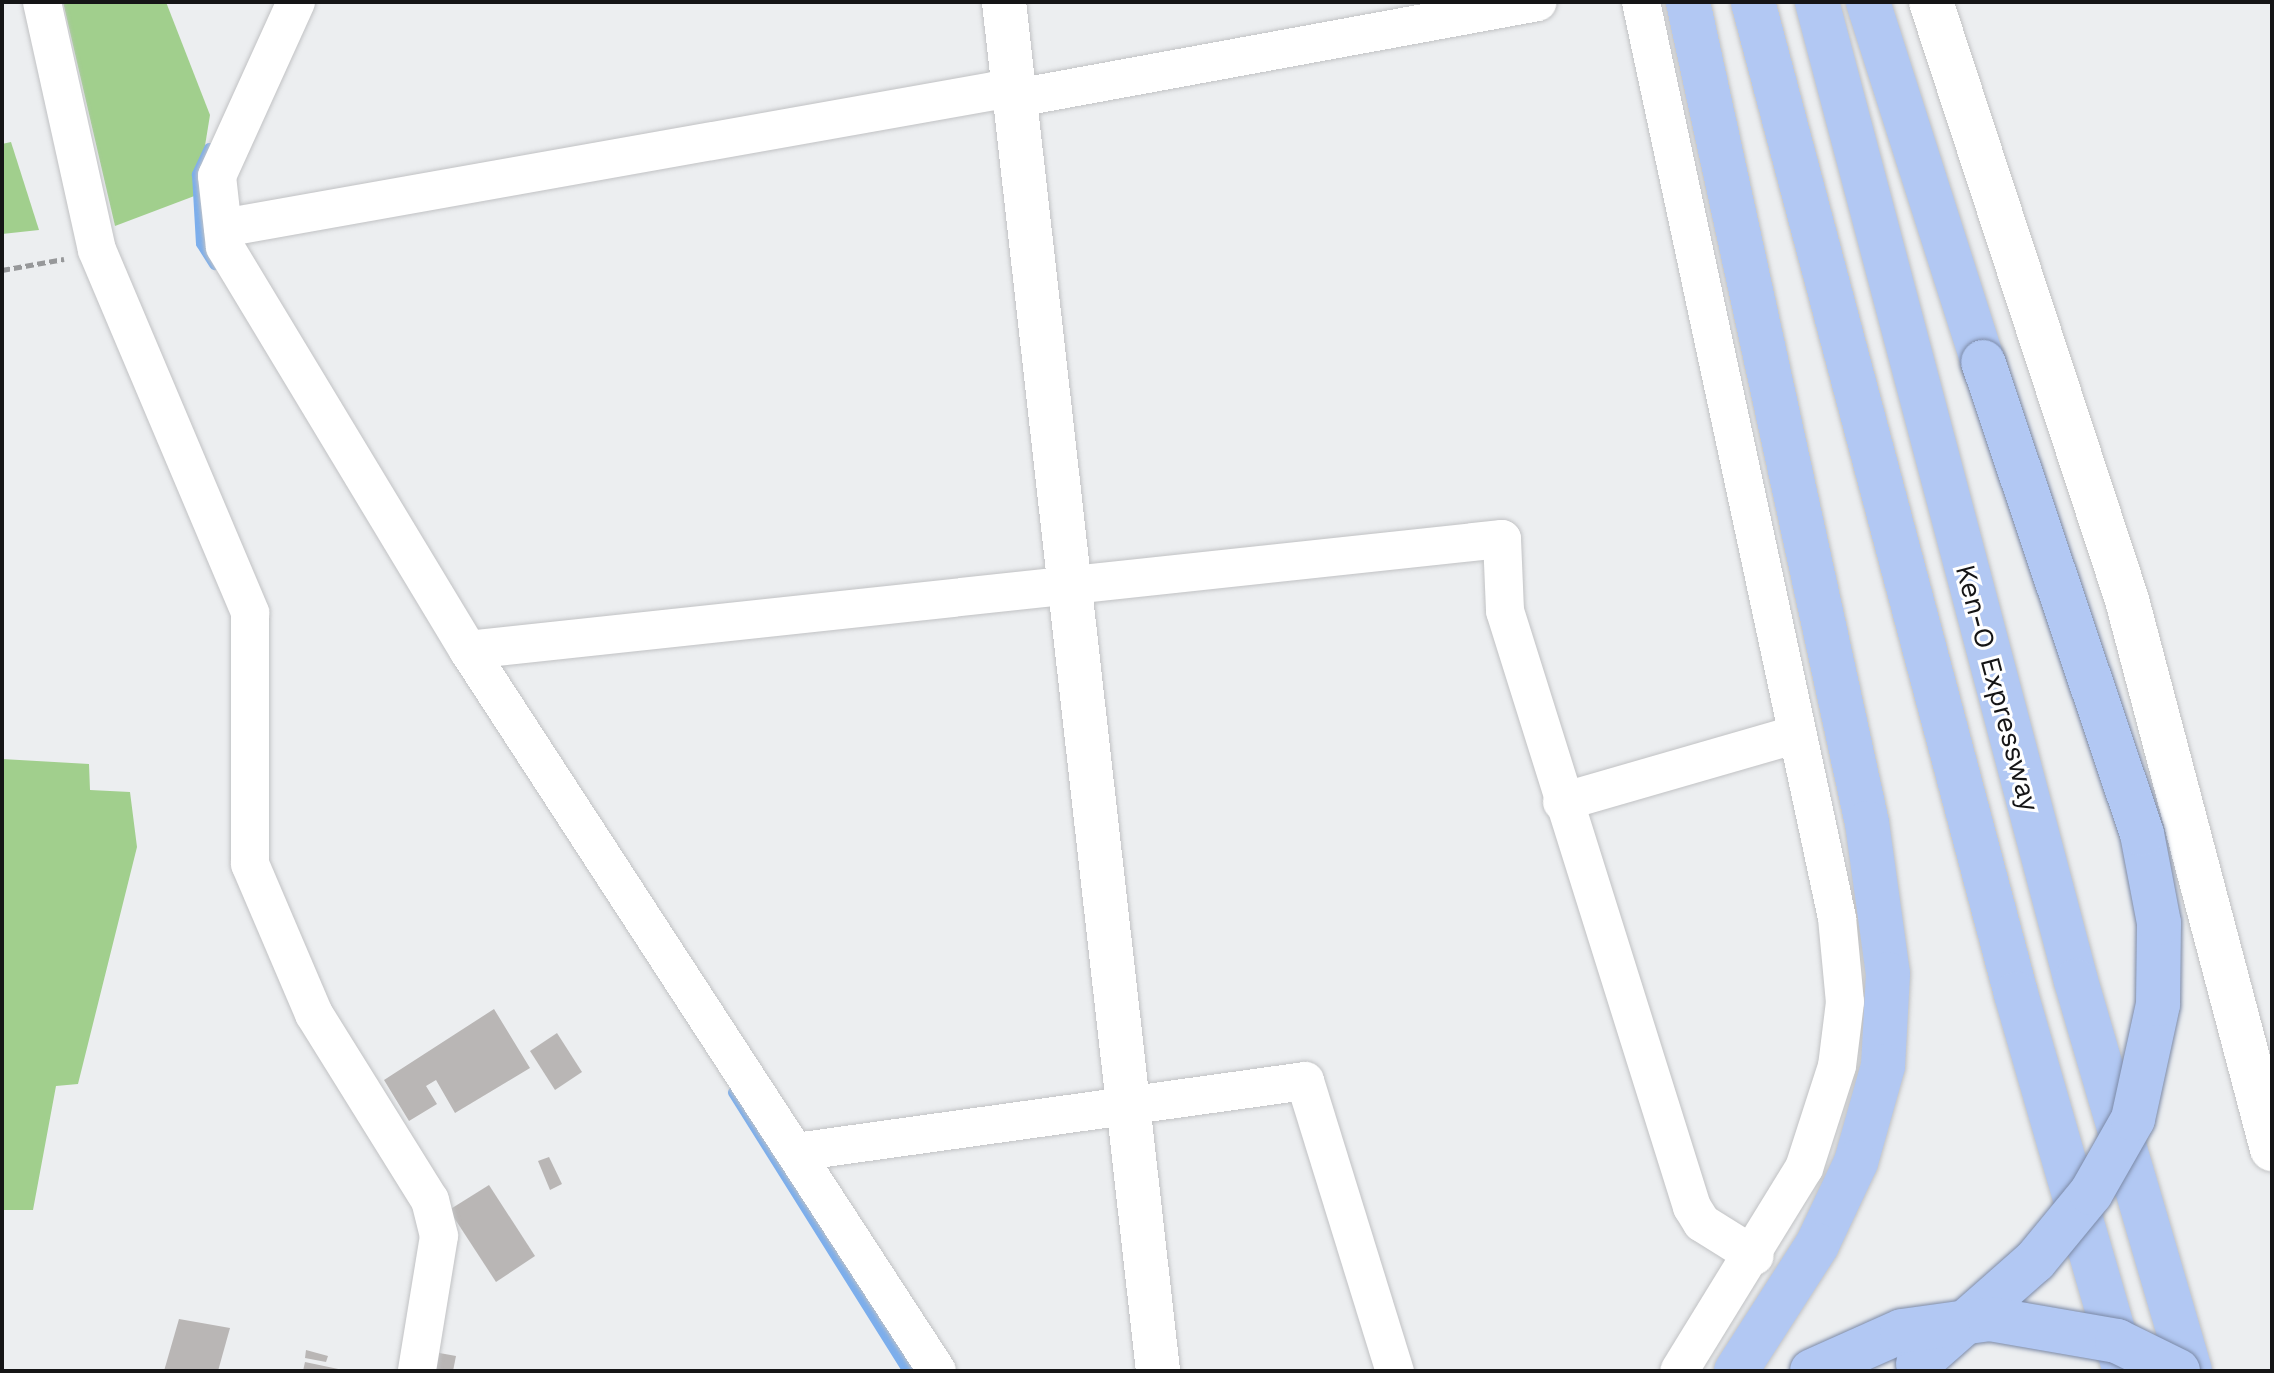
<!DOCTYPE html>
<style>
body{margin:0}
#map{position:relative;width:2274px;height:1373px;overflow:hidden;background:#eceef0;font-family:"Work Sans",sans-serif}
div>[style]{position:absolute}
.green>*{inset:0;background:#a1cf8d}
.stream>*{height:11px;margin:-5.5px;padding:0 5.5px;transform-origin:5.5px;border-radius:5.5px;background:#7caeec}
.building>*{inset:0;background:#b9b6b5}
.path>*{height:5px;margin-top:-2.5px;transform-origin:0;background:repeating-linear-gradient(90deg,#97989a 0 8px,transparent 0 12px)}
.roads{filter:drop-shadow(0 0 2px #c1c2c4) drop-shadow(0 0 2px #c1c2c4)}
.minor>*{height:38px;margin:-19px;padding:0 19px;transform-origin:19px;border-radius:19px;background:#fff}
.tertiary>*{height:44px;margin:-22px;padding:0 22px;transform-origin:22px;border-radius:22px;background:#fff}
.motorway>*{height:44px;margin:-22px;padding:0 22px;transform-origin:22px;border-radius:22px;background:#b2c8f3}
.bridges{filter:drop-shadow(0 0 2px #7b89a6) drop-shadow(0 0 2px #7b89a6)}
.motorway-bridge>*{height:44px;margin:-22px;padding:0 22px;transform-origin:22px;border-radius:22px;background:#b2c8f3}
span{translate:-50% -50%;white-space:nowrap;text-align:center;line-height:1.15;-webkit-text-stroke:6px #fff;paint-order:stroke}
.street-label{font-size:28px;color:#151516}
.frame{position:absolute;inset:0;border:4px solid #151516;pointer-events:none}
</style>
<div id="map">
<div class="green">
<div style="clip-path:polygon(63px 2px,166px 2px,210px 115px,197px 195px,115px 226px)"></div>
<div style="clip-path:polygon(11px 142px,39px 230px,2px 234px,2px 144px)"></div>
<div style="clip-path:polygon(2px 759px,89px 764px,90px 790px,130px 792px,137px 847px,78px 1084px,56px 1086px,33px 1210px,2px 1210px)"></div>
</div>
<div class="stream">
<div style="left:209px;top:148px;width:29px;rotate:115deg"></div>
<div style="left:197px;top:174px;width:69px;rotate:86.7deg"></div>
<div style="left:201px;top:243px;width:25px;rotate:58deg"></div>
<div style="left:733px;top:1092px;width:329px;rotate:57.9deg"></div>
</div>
<div class="building">
<div style="clip-path:polygon(494px 1009px,530px 1068px,455px 1113px,436px 1080px,426px 1086px,437px 1104px,409px 1121px,384px 1080px)"></div>
<div style="clip-path:polygon(557px 1033px,582px 1072px,555px 1090px,530px 1051px)"></div>
<div style="clip-path:polygon(549px 1157px,562px 1184px,550px 1190px,538px 1161px)"></div>
<div style="clip-path:polygon(489px 1185px,535px 1256px,496px 1282px,449px 1210px)"></div>
<div style="clip-path:polygon(179px 1319px,230px 1328px,218px 1371px,164px 1371px)"></div>
<div style="clip-path:polygon(306px 1350px,328px 1356px,326px 1362px,305px 1358px)"></div>
<div style="clip-path:polygon(434px 1352px,456px 1356px,453px 1371px,430px 1371px)"></div>
<div style="clip-path:polygon(305px 1362px,343px 1370px,343px 1371px,303px 1371px)"></div>
</div>
<div class="path">
<div style="left:2px;top:270px;width:63px;rotate:-10.1deg"></div>
</div>
<div class="roads">
<div class="minor">
<div style="left:42px;top:2px;width:254px;rotate:77.5deg"></div>
<div style="left:97px;top:250px;width:394px;rotate:67.1deg"></div>
<div style="left:250px;top:613px;width:251px;rotate:90deg"></div>
<div style="left:250px;top:864px;width:163px;rotate:66.9deg"></div>
<div style="left:314px;top:1014px;width:219px;rotate:58.1deg"></div>
<div style="left:430px;top:1200px;width:37px;rotate:76deg"></div>
<div style="left:439px;top:1236px;width:137px;rotate:99.3deg"></div>
<div style="left:296px;top:2px;width:191px;rotate:114.4deg"></div>
<div style="left:217px;top:176px;width:71px;rotate:83.6deg"></div>
<div style="left:225px;top:247px;width:471px;rotate:58.9deg"></div>
<div style="left:468px;top:650px;width:860px;rotate:56.96deg"></div>
<div style="left:1641px;top:2px;width:937px;rotate:77.92deg"></div>
<div style="left:1837px;top:918px;width:84px;rotate:84.6deg"></div>
<div style="left:1845px;top:1002px;width:64px;rotate:97.1deg"></div>
<div style="left:1837px;top:1066px;width:107px;rotate:107.9deg"></div>
<div style="left:1804px;top:1168px;width:238px;rotate:121.6deg"></div>
<div style="left:223px;top:228px;width:783px;rotate:-10.08deg"></div>
<div style="left:994px;top:91px;width:39px;rotate:6deg"></div>
<div style="left:1033px;top:95px;width:513px;rotate:-10.43deg"></div>
<div style="left:468px;top:650px;width:1040px;rotate:-6.13deg"></div>
<div style="left:1502px;top:539px;width:72px;rotate:87.6deg"></div>
<div style="left:1505px;top:611px;width:625px;rotate:72.58deg"></div>
<div style="left:1692px;top:1207px;width:19px;rotate:58deg"></div>
<div style="left:1702px;top:1223px;width:62px;rotate:31.9deg"></div>
<div style="left:1562px;top:802px;width:245px;rotate:-16.1deg"></div>
<div style="left:796px;top:1152px;width:514px;rotate:-7.94deg"></div>
<div style="left:1305px;top:1081px;width:304px;rotate:72.8deg"></div>
</div>
<div class="tertiary">
<div style="left:1004px;top:2px;width:1378px;rotate:83.58deg"></div>
<div style="left:1931px;top:2px;width:629px;rotate:71.85deg"></div>
<div style="left:2127px;top:600px;width:568px;rotate:75.21deg"></div>
</div>
<div class="motorway">
<div style="left:1688px;top:2px;width:840px;rotate:77.7deg"></div>
<div style="left:1867px;top:823px;width:152px;rotate:82.1deg"></div>
<div style="left:1888px;top:974px;width:92px;rotate:93.1deg"></div>
<div style="left:1883px;top:1066px;width:100px;rotate:105.7deg"></div>
<div style="left:1856px;top:1162px;width:92px;rotate:115.2deg"></div>
<div style="left:1817px;top:1245px;width:150px;rotate:122.7deg"></div>
<div style="left:1753px;top:2px;width:1026px;rotate:75.15deg"></div>
<div style="left:2016px;top:994px;width:392px;rotate:73.9deg"></div>
<div style="left:1817px;top:2px;width:1013px;rotate:75.18deg"></div>
<div style="left:2076px;top:981px;width:406px;rotate:73.7deg"></div>
<div style="left:1868px;top:2px;width:378px;rotate:72.3deg"></div>
</div>
</div>
<div class="bridges">
<div class="motorway-bridge">
<div style="left:1918px;top:1364px;width:156px;rotate:-41.4deg"></div>
<div style="left:2035px;top:1261px;width:88px;rotate:-50.5deg"></div>
<div style="left:2091px;top:1193px;width:85px;rotate:-60.4deg"></div>
<div style="left:2133px;top:1119px;width:118px;rotate:-77.7deg"></div>
<div style="left:2158px;top:1004px;width:81px;rotate:-89.3deg"></div>
<div style="left:2159px;top:923px;width:91px;rotate:-100.8deg"></div>
<div style="left:2142px;top:834px;width:498px;rotate:-108.6deg"></div>
<div style="left:1812px;top:1371px;width:98px;rotate:-24deg"></div>
<div style="left:1902px;top:1331px;width:89px;rotate:-7.8deg"></div>
<div style="left:1990px;top:1319px;width:129px;rotate:9.8deg"></div>
<div style="left:2117px;top:1341px;width:68px;rotate:26.2deg"></div>
</div>
</div>
<div class="street-label">
<span style="left:1997px;top:688px;rotate:75deg">Ken-O Expressway</span>
</div>
<div class="frame"></div>
</div>
